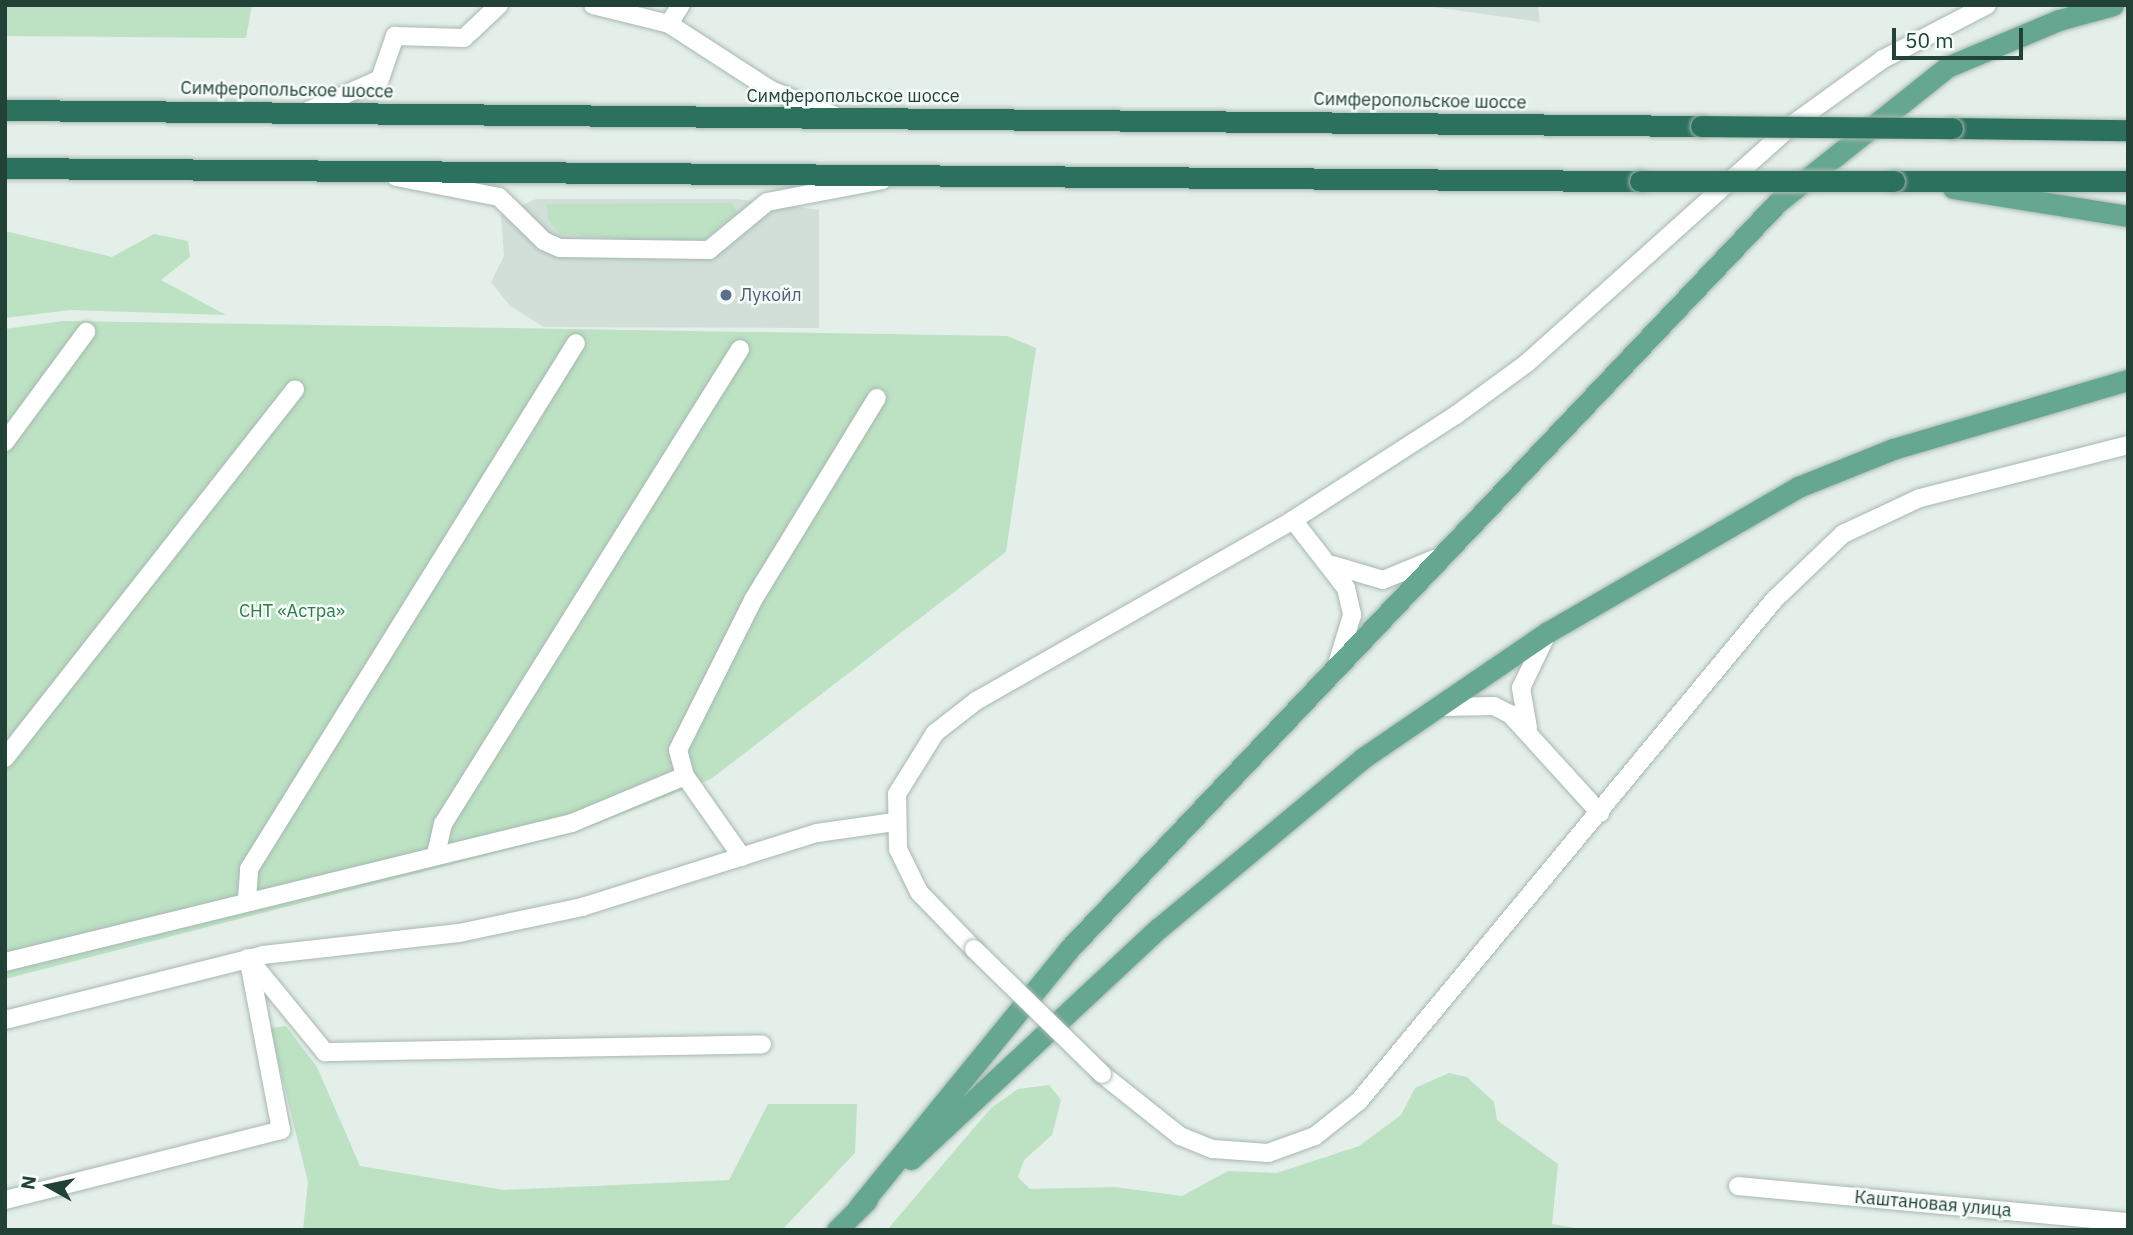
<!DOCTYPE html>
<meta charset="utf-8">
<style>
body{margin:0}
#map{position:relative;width:2133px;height:1235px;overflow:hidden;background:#e4efe9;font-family:"IBM Plex Sans",sans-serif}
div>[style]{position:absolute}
.built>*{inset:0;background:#d2dfd8}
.green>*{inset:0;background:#bce1c3}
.roads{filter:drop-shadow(0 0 2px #a6b8b0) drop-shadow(0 0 2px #a6b8b0)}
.minor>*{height:18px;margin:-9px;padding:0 9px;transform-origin:9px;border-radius:9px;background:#fff}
.major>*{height:21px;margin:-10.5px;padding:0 10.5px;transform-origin:10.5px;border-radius:10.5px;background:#66a791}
.highway>*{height:21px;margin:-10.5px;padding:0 10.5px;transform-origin:10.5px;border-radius:10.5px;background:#2b715d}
.bridges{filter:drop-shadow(0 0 2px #a6b8b0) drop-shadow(0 0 2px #a6b8b0)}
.minor-bridge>*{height:18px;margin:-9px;padding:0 9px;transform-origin:9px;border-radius:9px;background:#fff}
.highway-bridge>*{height:21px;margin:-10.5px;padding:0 10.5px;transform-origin:10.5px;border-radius:10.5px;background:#2b715d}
.dots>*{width:19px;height:19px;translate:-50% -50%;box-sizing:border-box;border:4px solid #f5fbf8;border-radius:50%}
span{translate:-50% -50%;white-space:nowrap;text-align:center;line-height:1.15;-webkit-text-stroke:5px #f5fbf8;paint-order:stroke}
.street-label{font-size:18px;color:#224237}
.service-label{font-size:18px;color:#4e5e75}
.left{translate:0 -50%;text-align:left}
.park-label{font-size:18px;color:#297c43}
.frame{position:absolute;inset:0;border:7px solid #224237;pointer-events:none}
.north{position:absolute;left:14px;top:1151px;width:70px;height:70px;-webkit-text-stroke:5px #f5fbf8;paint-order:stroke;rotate:279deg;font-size:19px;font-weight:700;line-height:28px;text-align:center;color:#224237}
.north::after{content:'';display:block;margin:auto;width:24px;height:32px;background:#224237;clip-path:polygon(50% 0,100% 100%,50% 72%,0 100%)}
.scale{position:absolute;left:1892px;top:28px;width:131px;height:32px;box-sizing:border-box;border:4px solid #224237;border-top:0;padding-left:9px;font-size:21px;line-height:24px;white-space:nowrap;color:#224237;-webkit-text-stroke:5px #f5fbf8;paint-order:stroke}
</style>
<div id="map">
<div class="built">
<div style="clip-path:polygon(1419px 5px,1538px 5px,1540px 22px)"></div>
<div style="clip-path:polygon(536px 199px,737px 199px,819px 210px,819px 328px,544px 327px,510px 306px,491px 282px,504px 256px,501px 215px)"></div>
</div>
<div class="green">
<div style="clip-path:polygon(5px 5px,252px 5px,246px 38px,5px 36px)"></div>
<div style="clip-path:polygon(731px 203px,737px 212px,700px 244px,560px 234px,548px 219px,547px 204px)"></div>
<div style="clip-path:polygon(5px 231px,112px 257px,154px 234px,188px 241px,190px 257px,161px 280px,226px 315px,70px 310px,5px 318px)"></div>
<div style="clip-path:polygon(63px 321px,1007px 336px,1036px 348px,1006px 552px,711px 779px,574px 833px,5px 979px,5px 329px)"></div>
<div style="clip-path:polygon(286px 1026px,317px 1067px,360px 1166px,504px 1190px,729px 1180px,768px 1104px,857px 1104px,855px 1153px,782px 1230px,303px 1230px,308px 1182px,270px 1028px)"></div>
<div style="clip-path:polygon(1449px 1073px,1467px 1077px,1494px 1102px,1497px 1120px,1558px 1164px,1552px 1224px,1587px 1230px,887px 1230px,991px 1108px,1018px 1089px,1049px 1085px,1061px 1100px,1052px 1135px,1024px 1160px,1018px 1177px,1030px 1189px,1115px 1187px,1182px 1196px,1228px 1171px,1277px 1173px,1359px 1146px,1401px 1115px,1415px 1088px)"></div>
</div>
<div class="roads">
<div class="minor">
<div style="left:593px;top:5px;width:78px;rotate:14deg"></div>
<div style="left:669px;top:24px;width:121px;rotate:32.9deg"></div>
<div style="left:771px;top:90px;width:69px;rotate:22.1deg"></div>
<div style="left:669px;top:24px;width:22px;rotate:-58deg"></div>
<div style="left:308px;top:111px;width:79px;rotate:-24deg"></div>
<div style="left:380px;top:79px;width:46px;rotate:-70.8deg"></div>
<div style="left:395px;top:36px;width:69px;rotate:1.7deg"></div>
<div style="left:464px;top:38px;width:48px;rotate:-43.3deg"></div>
<div style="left:396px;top:177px;width:105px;rotate:11deg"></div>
<div style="left:499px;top:197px;width:63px;rotate:44.4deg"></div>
<div style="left:544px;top:241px;width:17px;rotate:24deg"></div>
<div style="left:560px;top:248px;width:149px;rotate:0.8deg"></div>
<div style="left:709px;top:250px;width:75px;rotate:-39.6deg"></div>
<div style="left:767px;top:202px;width:117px;rotate:-10.8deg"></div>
<div style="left:5px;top:442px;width:137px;rotate:-53.6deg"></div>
<div style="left:1293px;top:520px;width:86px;rotate:52.1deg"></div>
<div style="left:1346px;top:588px;width:28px;rotate:77deg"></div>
<div style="left:1352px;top:615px;width:48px;rotate:106.9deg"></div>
<div style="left:1332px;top:565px;width:53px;rotate:16.4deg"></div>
<div style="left:1383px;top:580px;width:55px;rotate:-22.4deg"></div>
<div style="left:1442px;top:707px;width:52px;rotate:-1.1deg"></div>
<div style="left:1494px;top:706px;width:18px;rotate:27deg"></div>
<div style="left:1510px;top:714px;width:134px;rotate:47.7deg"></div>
<div style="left:1528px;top:728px;width:41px;rotate:-99.9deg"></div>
<div style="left:1521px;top:688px;width:60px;rotate:-64.3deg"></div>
<div style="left:5px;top:758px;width:469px;rotate:-51.8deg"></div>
<div style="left:436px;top:854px;width:31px;rotate:-77deg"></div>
<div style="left:443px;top:824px;width:560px;rotate:-57.98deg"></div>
<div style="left:742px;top:857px;width:99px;rotate:-125.1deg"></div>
<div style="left:685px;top:776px;width:27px;rotate:-105deg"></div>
<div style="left:678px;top:750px;width:168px;rotate:-63.4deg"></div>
<div style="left:753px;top:600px;width:237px;rotate:-58.5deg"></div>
<div style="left:247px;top:900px;width:31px;rotate:-86deg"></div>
<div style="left:249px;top:869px;width:619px;rotate:-58.13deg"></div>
<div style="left:974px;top:949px;width:79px;rotate:-134deg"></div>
<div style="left:919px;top:892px;width:48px;rotate:-116deg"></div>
<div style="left:898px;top:849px;width:55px;rotate:-91deg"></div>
<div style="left:897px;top:794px;width:72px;rotate:-58.1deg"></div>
<div style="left:935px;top:733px;width:52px;rotate:-38deg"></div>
<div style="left:976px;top:701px;width:365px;rotate:-29.7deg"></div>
<div style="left:1293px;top:520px;width:194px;rotate:-32.8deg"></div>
<div style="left:1456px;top:415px;width:88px;rotate:-36.2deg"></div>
<div style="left:1527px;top:363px;width:358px;rotate:-41.9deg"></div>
<div style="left:1793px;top:124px;width:111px;rotate:-35.8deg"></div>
<div style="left:1883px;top:59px;width:117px;rotate:-27.4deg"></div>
<div style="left:248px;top:958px;width:122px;rotate:50.7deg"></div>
<div style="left:325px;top:1052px;width:437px;rotate:-1deg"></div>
<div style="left:5px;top:962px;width:584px;rotate:-13.77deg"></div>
<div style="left:572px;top:823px;width:122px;rotate:-22.6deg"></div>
<div style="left:5px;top:1020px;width:266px;rotate:-14.1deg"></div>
<div style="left:263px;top:955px;width:197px;rotate:-6.4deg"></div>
<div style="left:459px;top:933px;width:126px;rotate:-11.9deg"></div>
<div style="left:582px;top:907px;width:246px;rotate:-17.5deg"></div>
<div style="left:817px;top:833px;width:78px;rotate:-8.1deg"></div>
<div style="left:1102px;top:1074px;width:100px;rotate:38.5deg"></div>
<div style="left:1180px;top:1136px;width:35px;rotate:22deg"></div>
<div style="left:1213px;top:1149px;width:55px;rotate:4.2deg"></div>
<div style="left:1268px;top:1153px;width:50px;rotate:-19.9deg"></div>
<div style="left:1315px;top:1136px;width:56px;rotate:-38.5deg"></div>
<div style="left:1359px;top:1101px;width:651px;rotate:-50.36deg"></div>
<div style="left:1774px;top:600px;width:95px;rotate:-43.7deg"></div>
<div style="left:1843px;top:534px;width:85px;rotate:-25.1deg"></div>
<div style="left:1920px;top:498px;width:215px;rotate:-14.3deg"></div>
<div style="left:1738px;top:1186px;width:392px;rotate:5.3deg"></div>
<div style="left:5px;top:1200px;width:285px;rotate:-14.2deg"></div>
<div style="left:281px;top:1130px;width:171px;rotate:-100.8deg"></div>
</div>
<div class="major">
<div style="left:1953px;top:188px;width:177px;rotate:9.1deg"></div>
<div style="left:911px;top:1159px;width:339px;rotate:-43deg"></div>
<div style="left:1159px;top:928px;width:266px;rotate:-39.8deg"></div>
<div style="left:1363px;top:758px;width:224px;rotate:-34.3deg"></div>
<div style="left:1548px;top:632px;width:289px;rotate:-30.1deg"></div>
<div style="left:1798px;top:487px;width:102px;rotate:-21.8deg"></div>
<div style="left:1893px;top:449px;width:245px;rotate:-16.4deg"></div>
<div style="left:858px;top:1208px;width:335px;rotate:-50.8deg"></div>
<div style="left:1070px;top:948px;width:1028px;rotate:-46.5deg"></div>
<div style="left:1778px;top:202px;width:216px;rotate:-38.6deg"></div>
<div style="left:1947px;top:67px;width:121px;rotate:-22.8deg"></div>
<div style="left:2059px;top:20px;width:56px;rotate:-15.5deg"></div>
<div style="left:837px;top:1230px;width:42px;rotate:-45deg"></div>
</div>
<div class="highway">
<div style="left:5px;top:110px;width:1696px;rotate:0.54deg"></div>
<div style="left:1952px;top:128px;width:176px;rotate:0.7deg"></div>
<div style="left:5px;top:168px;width:1635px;rotate:0.46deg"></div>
<div style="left:1894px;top:181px;width:234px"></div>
</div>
</div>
<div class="bridges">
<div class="minor-bridge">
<div style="left:974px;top:949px;width:179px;rotate:44.3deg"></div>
</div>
<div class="highway-bridge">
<div style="left:1701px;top:126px;width:251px;rotate:0.5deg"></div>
<div style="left:1640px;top:181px;width:254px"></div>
</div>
</div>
<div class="dots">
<div style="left:726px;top:295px;background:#5c6f8a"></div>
</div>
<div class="street-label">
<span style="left:287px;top:90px;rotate:1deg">Симферопольское шоссе</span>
<span style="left:853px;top:96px">Симферопольское шоссе</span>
<span style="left:1420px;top:101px;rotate:1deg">Симферопольское шоссе</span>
<span style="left:1933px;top:1204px;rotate:5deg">Каштановая улица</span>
</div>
<div class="service-label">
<span class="left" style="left:740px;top:295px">Лукойл</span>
</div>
<div class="park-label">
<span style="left:292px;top:611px">СНТ «Астра»</span>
</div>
<div class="frame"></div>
<div class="north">N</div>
<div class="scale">50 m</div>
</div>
